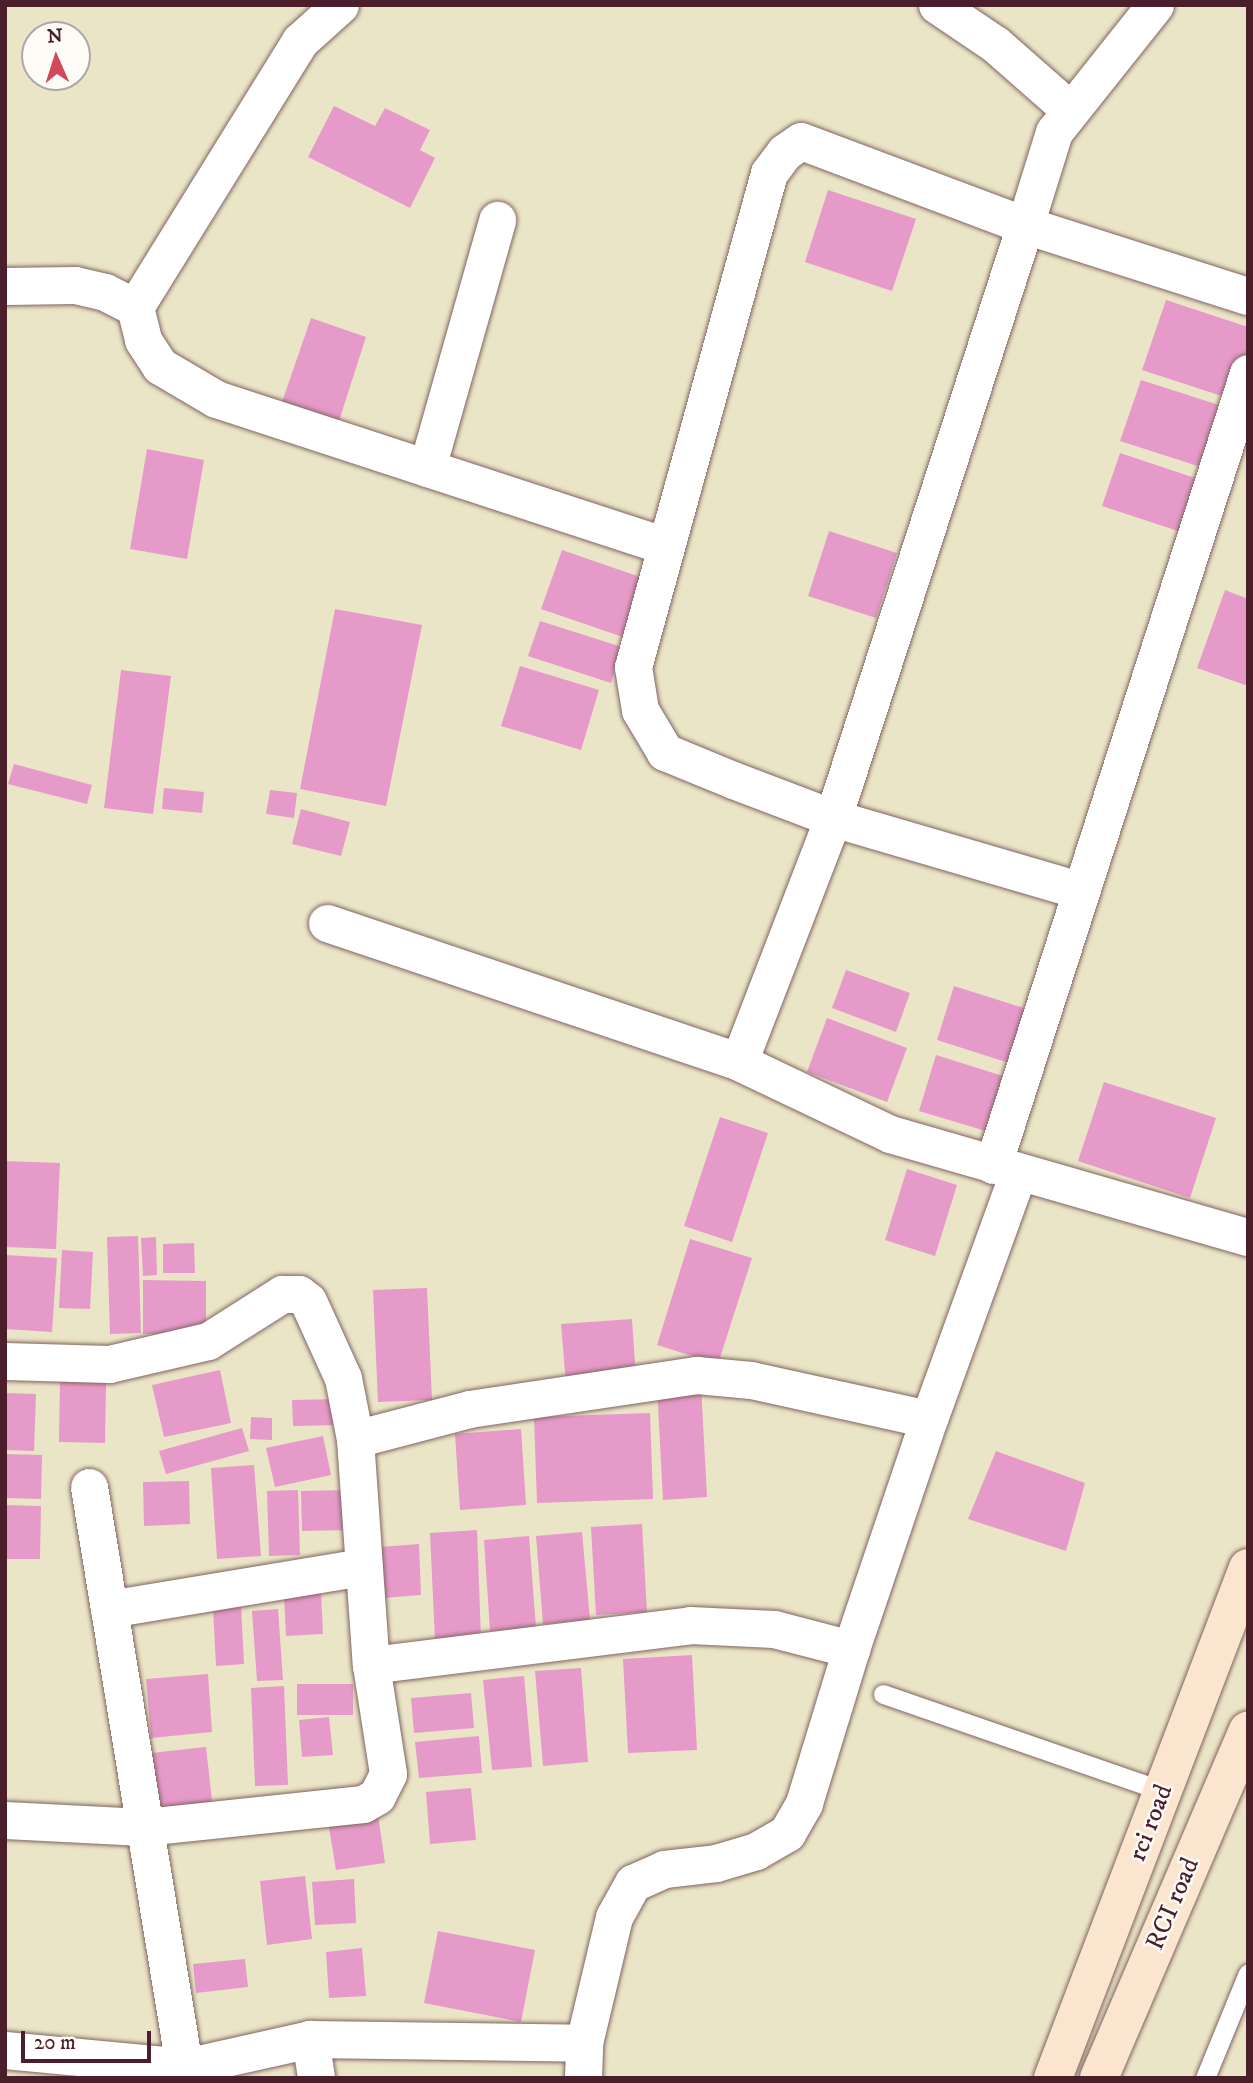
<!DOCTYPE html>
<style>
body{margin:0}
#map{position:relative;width:1253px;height:2083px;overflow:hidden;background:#ebe5c7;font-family:"IM FELL DW Pica",serif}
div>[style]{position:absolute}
.building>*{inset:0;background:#e69ac9}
.roads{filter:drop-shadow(0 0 2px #826462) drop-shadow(0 0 2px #826462)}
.lane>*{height:19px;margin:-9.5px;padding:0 9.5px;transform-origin:9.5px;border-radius:9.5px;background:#fff}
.street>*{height:37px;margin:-18.5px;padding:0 18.5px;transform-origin:18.5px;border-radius:18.5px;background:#fff}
.secondary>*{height:38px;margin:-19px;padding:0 19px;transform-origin:19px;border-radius:19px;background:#fbe5cf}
span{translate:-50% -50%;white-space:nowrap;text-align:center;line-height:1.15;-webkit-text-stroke:5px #fdfcf7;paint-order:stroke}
.street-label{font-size:26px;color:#4a1f2b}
.frame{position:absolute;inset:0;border:7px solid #4a1f2b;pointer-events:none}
.north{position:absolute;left:21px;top:21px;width:70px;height:70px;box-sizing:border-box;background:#fdfcf7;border:2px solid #b5a4a5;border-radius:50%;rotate:357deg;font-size:19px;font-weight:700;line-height:28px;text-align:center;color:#4a1f2b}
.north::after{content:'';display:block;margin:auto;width:24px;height:32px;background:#d1495b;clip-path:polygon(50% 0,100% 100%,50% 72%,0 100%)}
.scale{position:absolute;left:21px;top:2031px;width:130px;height:32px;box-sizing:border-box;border:4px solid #4a1f2b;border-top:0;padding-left:9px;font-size:21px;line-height:24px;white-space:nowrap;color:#4a1f2b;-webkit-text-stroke:5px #fdfcf7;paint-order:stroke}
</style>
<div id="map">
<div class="building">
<div style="clip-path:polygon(334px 106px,375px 126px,385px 108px,430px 130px,420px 150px,435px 158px,410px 208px,308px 157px)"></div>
<div style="clip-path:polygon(828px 190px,916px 219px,892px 291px,805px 262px)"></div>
<div style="clip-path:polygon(1166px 300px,1248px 327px,1248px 348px,1231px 399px,1142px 370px)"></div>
<div style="clip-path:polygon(311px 318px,366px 337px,339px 421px,282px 402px)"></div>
<div style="clip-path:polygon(1141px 380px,1222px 406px,1201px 467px,1120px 441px)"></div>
<div style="clip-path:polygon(147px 449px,204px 460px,187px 559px,130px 549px)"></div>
<div style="clip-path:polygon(1120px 453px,1198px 479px,1181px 532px,1102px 506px)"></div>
<div style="clip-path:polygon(829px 531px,897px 553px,876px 618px,808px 596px)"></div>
<div style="clip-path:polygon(562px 550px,643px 578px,623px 637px,541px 609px)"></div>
<div style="clip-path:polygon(1225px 590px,1248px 599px,1248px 686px,1197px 668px)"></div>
<div style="clip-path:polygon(335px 609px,422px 625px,386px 806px,300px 789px)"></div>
<div style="clip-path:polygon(540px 621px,622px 647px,611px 683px,528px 656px)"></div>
<div style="clip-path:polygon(520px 666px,599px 690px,581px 750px,501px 726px)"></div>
<div style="clip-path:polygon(121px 670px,171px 676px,153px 814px,104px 808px)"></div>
<div style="clip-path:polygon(14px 764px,92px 785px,87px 804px,8px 784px)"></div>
<div style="clip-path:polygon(164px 788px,204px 792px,202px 813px,162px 809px)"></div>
<div style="clip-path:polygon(270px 790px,297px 793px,294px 818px,266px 814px)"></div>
<div style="clip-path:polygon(301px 809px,350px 822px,341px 856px,292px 844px)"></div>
<div style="clip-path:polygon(846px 970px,910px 993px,896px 1032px,832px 1008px)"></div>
<div style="clip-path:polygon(954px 986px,1027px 1009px,1009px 1063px,937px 1040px)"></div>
<div style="clip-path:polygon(827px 1018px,907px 1048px,887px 1102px,807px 1072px)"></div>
<div style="clip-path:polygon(936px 1055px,1006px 1077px,989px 1132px,919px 1111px)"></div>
<div style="clip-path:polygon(1104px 1082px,1216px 1118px,1190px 1198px,1078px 1161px)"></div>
<div style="clip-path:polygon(720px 1117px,768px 1133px,732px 1242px,684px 1226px)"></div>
<div style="clip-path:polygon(5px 1161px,60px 1163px,56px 1249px,5px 1247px)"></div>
<div style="clip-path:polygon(907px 1169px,957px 1185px,935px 1256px,885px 1240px)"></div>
<div style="clip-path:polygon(138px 1236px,141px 1333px,110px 1334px,107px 1237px)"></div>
<div style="clip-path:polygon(156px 1237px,157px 1275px,143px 1276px,141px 1238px)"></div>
<div style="clip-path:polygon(690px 1239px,752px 1258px,718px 1364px,657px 1345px)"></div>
<div style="clip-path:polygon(194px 1243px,195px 1273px,163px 1273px,163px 1244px)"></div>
<div style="clip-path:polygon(62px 1250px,93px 1252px,90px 1309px,59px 1308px)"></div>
<div style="clip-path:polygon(5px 1255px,57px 1258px,52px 1332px,5px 1329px)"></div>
<div style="clip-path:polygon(143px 1280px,206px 1281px,206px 1334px,143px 1334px)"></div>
<div style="clip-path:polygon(427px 1288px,432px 1400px,378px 1402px,373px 1290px)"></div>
<div style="clip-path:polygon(632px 1319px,636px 1379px,566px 1384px,561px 1324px)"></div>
<div style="clip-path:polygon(220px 1370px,231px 1423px,164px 1437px,152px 1385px)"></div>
<div style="clip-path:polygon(60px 1382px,106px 1383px,105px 1443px,59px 1442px)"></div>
<div style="clip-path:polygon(701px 1385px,707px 1497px,663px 1500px,657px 1387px)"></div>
<div style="clip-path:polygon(5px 1393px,36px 1394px,34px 1451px,5px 1450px)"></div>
<div style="clip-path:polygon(342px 1399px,343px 1425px,293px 1426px,292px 1400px)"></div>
<div style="clip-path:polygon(650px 1413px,653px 1499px,537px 1503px,534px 1417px)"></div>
<div style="clip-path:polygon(251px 1417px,272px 1418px,272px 1440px,250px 1439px)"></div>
<div style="clip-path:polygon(242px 1428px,249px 1451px,166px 1474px,159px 1451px)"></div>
<div style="clip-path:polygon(521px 1429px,526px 1505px,460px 1510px,455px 1434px)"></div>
<div style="clip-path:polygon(323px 1436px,331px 1475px,275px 1487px,266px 1448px)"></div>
<div style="clip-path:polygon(996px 1451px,1085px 1483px,1066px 1551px,968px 1519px)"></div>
<div style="clip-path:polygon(5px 1454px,42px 1455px,41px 1499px,5px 1498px)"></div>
<div style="clip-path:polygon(254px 1465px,261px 1556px,217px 1559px,211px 1468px)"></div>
<div style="clip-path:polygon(189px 1481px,190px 1524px,144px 1526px,143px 1482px)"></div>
<div style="clip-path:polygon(298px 1490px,300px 1555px,269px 1556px,267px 1491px)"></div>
<div style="clip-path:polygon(350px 1490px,351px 1530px,302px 1531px,301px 1491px)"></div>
<div style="clip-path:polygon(5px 1505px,41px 1506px,40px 1559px,5px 1559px)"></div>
<div style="clip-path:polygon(642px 1524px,647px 1612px,596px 1615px,591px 1527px)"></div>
<div style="clip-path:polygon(477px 1530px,481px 1638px,435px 1640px,430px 1533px)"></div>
<div style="clip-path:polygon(582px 1532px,590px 1620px,543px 1624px,536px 1536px)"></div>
<div style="clip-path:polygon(529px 1536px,536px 1628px,490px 1631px,484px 1540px)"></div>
<div style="clip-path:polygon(419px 1544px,421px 1595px,383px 1598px,380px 1547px)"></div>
<div style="clip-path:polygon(321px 1592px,323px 1634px,286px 1636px,284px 1594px)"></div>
<div style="clip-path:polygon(241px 1605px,244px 1664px,216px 1666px,213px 1607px)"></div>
<div style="clip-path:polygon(278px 1609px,283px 1680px,257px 1681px,252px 1611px)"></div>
<div style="clip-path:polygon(692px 1655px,697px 1750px,628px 1753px,623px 1659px)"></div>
<div style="clip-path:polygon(581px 1668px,588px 1762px,543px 1766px,535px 1671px)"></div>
<div style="clip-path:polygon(208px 1674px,212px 1732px,151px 1738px,146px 1679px)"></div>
<div style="clip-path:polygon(524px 1676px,532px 1767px,492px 1770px,483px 1680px)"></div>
<div style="clip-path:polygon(297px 1684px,353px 1684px,353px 1715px,297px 1715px)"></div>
<div style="clip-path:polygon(284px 1686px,288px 1785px,255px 1786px,251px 1688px)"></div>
<div style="clip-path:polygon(471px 1693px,474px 1728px,414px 1733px,411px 1698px)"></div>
<div style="clip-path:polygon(329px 1717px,333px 1755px,302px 1757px,299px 1720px)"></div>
<div style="clip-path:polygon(479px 1736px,482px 1773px,419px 1778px,415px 1742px)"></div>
<div style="clip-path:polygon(206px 1747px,213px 1809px,158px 1815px,151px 1753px)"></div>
<div style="clip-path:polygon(471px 1788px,476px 1840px,430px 1844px,426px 1792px)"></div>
<div style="clip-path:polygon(378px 1815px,385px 1863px,336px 1870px,328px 1822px)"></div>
<div style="clip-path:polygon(305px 1876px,312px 1939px,267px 1945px,260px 1881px)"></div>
<div style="clip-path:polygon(354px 1879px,356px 1923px,315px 1925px,312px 1882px)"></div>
<div style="clip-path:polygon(438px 1931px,535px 1950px,521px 2022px,424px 2003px)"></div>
<div style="clip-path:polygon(362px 1948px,366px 1996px,329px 1998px,326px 1952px)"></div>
<div style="clip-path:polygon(245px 1959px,248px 1987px,196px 1993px,193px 1964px)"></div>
</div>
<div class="roads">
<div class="lane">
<div style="left:883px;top:1694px;width:296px;rotate:19.1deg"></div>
<div style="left:1205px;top:2078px;width:113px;rotate:-67.7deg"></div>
</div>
<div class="street">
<div style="left:340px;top:5px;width:54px;rotate:138deg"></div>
<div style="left:300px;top:41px;width:313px;rotate:121.8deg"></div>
<div style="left:135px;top:307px;width:34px;rotate:76deg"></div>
<div style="left:143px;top:340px;width:31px;rotate:57deg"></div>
<div style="left:160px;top:366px;width:65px;rotate:30.5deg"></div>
<div style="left:216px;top:399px;width:472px;rotate:18.1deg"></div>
<div style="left:937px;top:5px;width:70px;rotate:33.9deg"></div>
<div style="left:995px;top:44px;width:100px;rotate:41.3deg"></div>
<div style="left:1155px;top:5px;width:162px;rotate:128.5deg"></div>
<div style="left:1054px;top:132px;width:97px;rotate:107.3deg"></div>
<div style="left:1025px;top:225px;width:234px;rotate:17.7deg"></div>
<div style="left:5px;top:286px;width:70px;rotate:-0.8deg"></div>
<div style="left:75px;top:285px;width:31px;rotate:13deg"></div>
<div style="left:105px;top:292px;width:34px;rotate:27deg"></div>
<div style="left:427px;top:468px;width:258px;rotate:-74.2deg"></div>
<div style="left:1079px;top:890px;width:256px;rotate:-163.7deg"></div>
<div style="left:833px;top:818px;width:107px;rotate:-159.2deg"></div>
<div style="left:733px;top:780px;width:74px;rotate:-157.6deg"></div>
<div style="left:665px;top:752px;width:49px;rotate:-120.8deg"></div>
<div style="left:640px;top:710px;width:44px;rotate:-99.2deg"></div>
<div style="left:633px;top:667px;width:512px;rotate:-74.61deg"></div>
<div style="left:769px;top:173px;width:26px;rotate:-53deg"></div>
<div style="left:785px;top:152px;width:19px;rotate:-35deg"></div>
<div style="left:801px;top:141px;width:239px;rotate:20.6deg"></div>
<div style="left:1025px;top:225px;width:623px;rotate:107.94deg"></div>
<div style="left:833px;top:818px;width:261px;rotate:111.1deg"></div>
<div style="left:739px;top:1062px;width:167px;rotate:25.5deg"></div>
<div style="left:890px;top:1134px;width:373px;rotate:16.1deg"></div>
<div style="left:327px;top:923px;width:435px;rotate:18.6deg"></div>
<div style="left:993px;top:1165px;width:832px;rotate:-72.15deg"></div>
<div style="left:5px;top:1361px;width:104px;rotate:1.7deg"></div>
<div style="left:109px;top:1364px;width:102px;rotate:-13.1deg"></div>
<div style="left:208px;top:1341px;width:88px;rotate:-32.4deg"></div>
<div style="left:282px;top:1294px;width:17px"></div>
<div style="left:299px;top:1294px;width:11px;rotate:38deg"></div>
<div style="left:308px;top:1301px;width:85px;rotate:65.6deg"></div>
<div style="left:343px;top:1378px;width:62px;rotate:78.9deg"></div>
<div style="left:355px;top:1439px;width:227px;rotate:86deg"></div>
<div style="left:371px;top:1665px;width:110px;rotate:81.1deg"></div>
<div style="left:388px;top:1774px;width:25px;rotate:117deg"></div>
<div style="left:377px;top:1796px;width:16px;rotate:150deg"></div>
<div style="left:363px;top:1804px;width:221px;rotate:174deg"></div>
<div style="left:143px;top:1827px;width:138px;rotate:-177.1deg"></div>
<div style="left:355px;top:1439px;width:118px;rotate:-14.7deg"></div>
<div style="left:469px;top:1409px;width:231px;rotate:-8.5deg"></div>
<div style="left:697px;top:1375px;width:54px;rotate:5.3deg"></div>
<div style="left:751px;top:1380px;width:182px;rotate:12.4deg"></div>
<div style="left:929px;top:1419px;width:262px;rotate:-70.1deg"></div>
<div style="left:89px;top:1487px;width:599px;rotate:80.68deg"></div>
<div style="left:109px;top:1609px;width:258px;rotate:-9.4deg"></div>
<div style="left:371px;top:1665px;width:321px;rotate:-7.1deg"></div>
<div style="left:690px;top:1625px;width:84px;rotate:2.7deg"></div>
<div style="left:774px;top:1629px;width:80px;rotate:14.6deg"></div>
<div style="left:851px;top:1649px;width:243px;rotate:-71.3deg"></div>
<div style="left:310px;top:2039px;width:39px;rotate:81deg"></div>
<div style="left:5px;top:2050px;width:181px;rotate:5.4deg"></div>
<div style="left:185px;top:2067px;width:128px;rotate:-12.6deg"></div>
<div style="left:310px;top:2039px;width:274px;rotate:0.8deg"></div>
<div style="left:583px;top:2078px;width:35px;rotate:-88deg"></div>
<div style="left:584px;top:2043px;width:130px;rotate:-76.6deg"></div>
<div style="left:614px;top:1917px;width:39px;rotate:-61deg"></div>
<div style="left:633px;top:1883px;width:34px;rotate:-24deg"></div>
<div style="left:664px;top:1869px;width:52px;rotate:-6.6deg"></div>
<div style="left:716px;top:1863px;width:42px;rotate:-16.7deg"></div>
<div style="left:756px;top:1851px;width:36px;rotate:-30deg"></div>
<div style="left:787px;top:1833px;width:34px;rotate:-60deg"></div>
<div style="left:804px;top:1803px;width:161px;rotate:-73deg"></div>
</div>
<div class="secondary">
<div style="left:1053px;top:2078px;width:546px;rotate:-69.08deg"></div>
<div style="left:1099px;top:2078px;width:378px;rotate:-66.8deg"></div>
</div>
</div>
<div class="street-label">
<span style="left:1151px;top:1823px;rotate:-69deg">rci road</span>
<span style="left:1173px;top:1904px;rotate:-67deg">RCI road</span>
</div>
<div class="frame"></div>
<div class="north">N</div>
<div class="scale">20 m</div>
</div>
